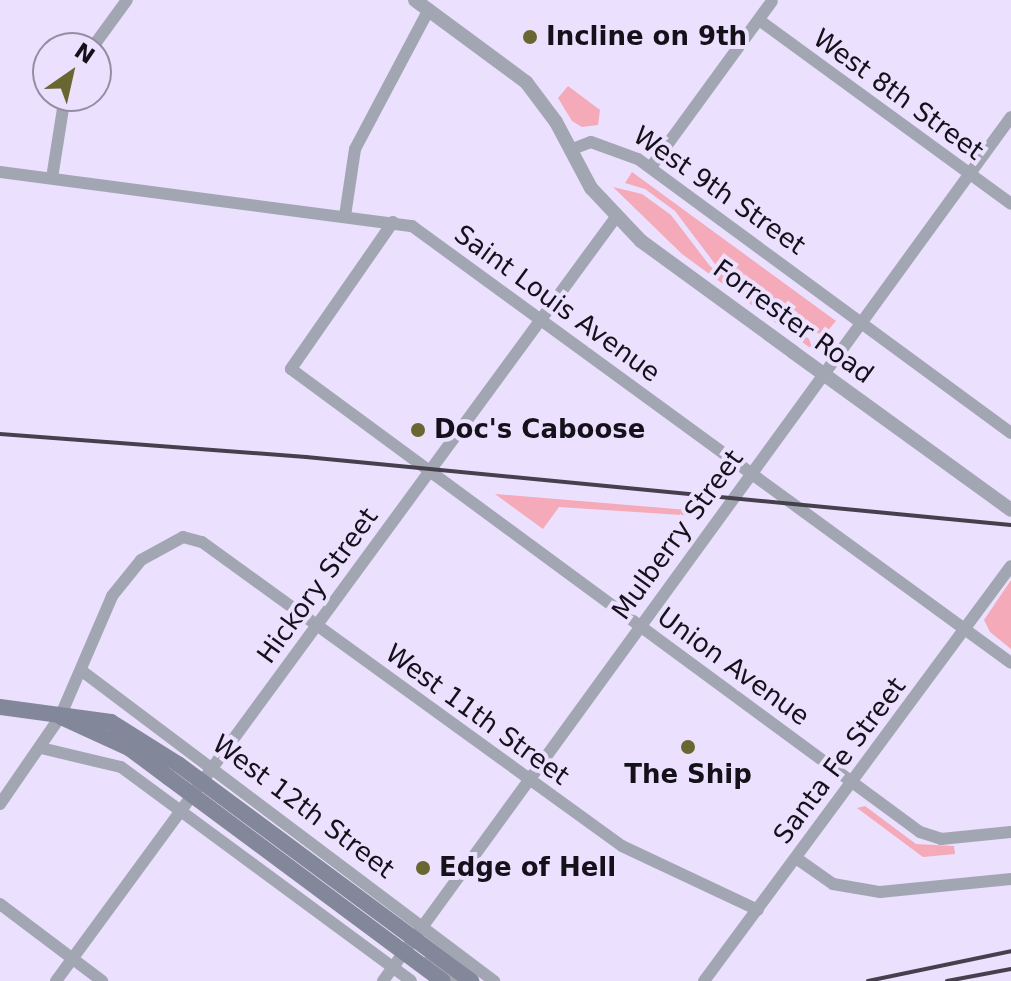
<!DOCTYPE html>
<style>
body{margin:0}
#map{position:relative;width:1011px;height:981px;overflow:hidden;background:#ebe0fd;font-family:"DejaVu Sans",sans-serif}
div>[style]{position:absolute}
.green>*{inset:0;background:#f4aab8}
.minor>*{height:12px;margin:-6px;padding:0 6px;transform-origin:6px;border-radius:6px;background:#a2a6b2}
.tertiary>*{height:14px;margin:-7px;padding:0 7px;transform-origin:7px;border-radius:7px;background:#a2a6b2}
.secondary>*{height:16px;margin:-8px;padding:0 8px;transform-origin:8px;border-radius:8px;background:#828899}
.rail>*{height:4px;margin:-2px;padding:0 2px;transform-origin:2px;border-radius:2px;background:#46404d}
.minor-bridge>*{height:12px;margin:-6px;padding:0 6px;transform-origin:6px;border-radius:6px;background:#a2a6b2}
.tertiary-bridge>*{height:14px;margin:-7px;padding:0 7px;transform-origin:7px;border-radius:7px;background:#a2a6b2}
.secondary-bridge>*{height:16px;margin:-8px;padding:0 8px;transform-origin:8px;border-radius:8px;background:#828899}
.dots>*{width:22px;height:22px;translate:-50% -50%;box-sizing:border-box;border:4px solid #ebe0fd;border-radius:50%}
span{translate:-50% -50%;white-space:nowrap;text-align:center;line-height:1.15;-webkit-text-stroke:8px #ebe0fd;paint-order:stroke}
.poi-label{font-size:26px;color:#15111a;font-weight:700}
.left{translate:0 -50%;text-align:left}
.street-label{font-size:26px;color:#15111a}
.north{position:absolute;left:32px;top:32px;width:80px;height:80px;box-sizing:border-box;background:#ebe0fd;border:2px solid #958da2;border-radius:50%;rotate:34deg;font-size:22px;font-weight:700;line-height:32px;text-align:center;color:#15111a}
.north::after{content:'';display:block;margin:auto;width:28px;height:36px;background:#6a6632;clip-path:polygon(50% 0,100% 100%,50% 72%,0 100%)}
</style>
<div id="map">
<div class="green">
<div style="clip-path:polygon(568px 86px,600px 110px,598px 125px,582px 127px,572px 121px,558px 98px)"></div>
<div style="clip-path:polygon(632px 172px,836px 321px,825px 334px,808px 332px,715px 264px,675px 211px,645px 189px,625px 183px)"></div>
<div style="clip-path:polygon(613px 187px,642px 194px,671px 215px,710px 266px,809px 339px,813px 350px,682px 254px)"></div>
<div style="clip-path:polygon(495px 494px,700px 511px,697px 516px,559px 507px,543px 529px)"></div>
<div style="clip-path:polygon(1011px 580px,1011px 649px,990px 632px,984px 620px)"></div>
<div style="clip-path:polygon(865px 806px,916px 844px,954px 846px,955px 854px,923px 857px,857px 808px)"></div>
</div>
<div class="minor">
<div style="left:759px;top:20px;width:312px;rotate:36.1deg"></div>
<div style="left:92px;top:48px;width:59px;rotate:-53.9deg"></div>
<div style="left:570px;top:150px;width:22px;rotate:-21deg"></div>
<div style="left:591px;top:142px;width:50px;rotate:19.9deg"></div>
<div style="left:638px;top:159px;width:463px;rotate:36.3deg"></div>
<div style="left:651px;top:167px;width:205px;rotate:-53.9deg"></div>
<div style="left:0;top:172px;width:416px;rotate:7.5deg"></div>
<div style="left:412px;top:226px;width:741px;rotate:36.11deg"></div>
<div style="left:52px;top:178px;width:83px;rotate:-81deg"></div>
<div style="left:345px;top:216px;width:68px;rotate:-81.5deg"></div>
<div style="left:355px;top:149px;width:158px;rotate:-62.1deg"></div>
<div style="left:393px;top:222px;width:179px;rotate:124.8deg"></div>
<div style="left:291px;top:369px;width:781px;rotate:36.36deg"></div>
<div style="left:920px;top:832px;width:22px;rotate:18deg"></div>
<div style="left:941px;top:839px;width:70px;rotate:-5.7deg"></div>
<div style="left:82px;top:671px;width:516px;rotate:36.96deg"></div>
<div style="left:41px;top:748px;width:82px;rotate:13.4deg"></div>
<div style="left:121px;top:767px;width:360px;rotate:36.4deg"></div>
<div style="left:0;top:804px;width:106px;rotate:-55.4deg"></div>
<div style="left:60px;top:717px;width:132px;rotate:-66.7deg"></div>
<div style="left:112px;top:596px;width:46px;rotate:-51.1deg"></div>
<div style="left:141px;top:560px;width:48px;rotate:-28.7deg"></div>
<div style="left:183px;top:537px;width:20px;rotate:15deg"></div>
<div style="left:202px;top:542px;width:518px;rotate:35.9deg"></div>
<div style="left:622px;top:846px;width:150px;rotate:25.2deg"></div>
<div style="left:796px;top:858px;width:45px;rotate:35.1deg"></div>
<div style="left:833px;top:884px;width:48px;rotate:9.7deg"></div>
<div style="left:880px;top:892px;width:132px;rotate:-5.7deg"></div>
<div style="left:0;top:904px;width:128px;rotate:37deg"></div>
<div style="left:56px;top:981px;width:947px;rotate:-53.76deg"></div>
<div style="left:383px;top:981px;width:1068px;rotate:-53.99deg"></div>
<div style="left:704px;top:981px;width:516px;rotate:-53.51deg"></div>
</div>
<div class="tertiary">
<div style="left:415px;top:0;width:138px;rotate:36.5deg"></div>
<div style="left:526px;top:82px;width:50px;rotate:53.1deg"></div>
<div style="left:556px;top:122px;width:75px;rotate:62.1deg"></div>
<div style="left:591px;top:188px;width:73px;rotate:46.7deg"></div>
<div style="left:641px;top:241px;width:188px;rotate:36.1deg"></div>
</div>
<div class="secondary">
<div style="left:0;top:707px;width:112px;rotate:7.7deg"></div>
<div style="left:111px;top:722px;width:79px;rotate:32.1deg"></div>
<div style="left:61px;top:717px;width:75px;rotate:24.5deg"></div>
<div style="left:129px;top:748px;width:49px;rotate:36.6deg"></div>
</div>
<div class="rail">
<div style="left:0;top:434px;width:307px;rotate:4.3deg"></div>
<div style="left:306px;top:457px;width:708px;rotate:5.51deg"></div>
<div style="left:868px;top:981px;width:146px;rotate:-11.8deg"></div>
<div style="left:947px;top:981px;width:65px;rotate:-10.6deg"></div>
</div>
<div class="minor-bridge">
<div style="left:429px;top:961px;width:34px;rotate:36deg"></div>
</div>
<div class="tertiary-bridge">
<div style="left:793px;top:352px;width:269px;rotate:35.9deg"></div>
</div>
<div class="secondary-bridge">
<div style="left:178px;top:764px;width:365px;rotate:36.5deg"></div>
<div style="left:168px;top:777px;width:342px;rotate:36.6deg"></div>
</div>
<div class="dots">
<div style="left:530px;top:37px;background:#6a6632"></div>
<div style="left:418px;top:430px;background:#6a6632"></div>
<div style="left:688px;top:747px;background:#6a6632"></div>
<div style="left:423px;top:868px;background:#6a6632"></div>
</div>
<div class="poi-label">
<span class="left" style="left:546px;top:37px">Incline on 9th</span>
<span class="left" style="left:434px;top:430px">Doc's Caboose</span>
<span style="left:688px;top:775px">The Ship</span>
<span class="left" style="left:439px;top:868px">Edge of Hell</span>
</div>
<div class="street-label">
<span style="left:898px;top:95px;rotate:36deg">West 8th Street</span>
<span style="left:719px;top:191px;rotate:35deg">West 9th Street</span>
<span style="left:557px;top:304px;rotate:36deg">Saint Louis Avenue</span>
<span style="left:793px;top:322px;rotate:36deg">Forrester Road</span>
<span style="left:678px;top:535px;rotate:-54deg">Mulberry Street</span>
<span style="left:318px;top:586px;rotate:-54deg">Hickory Street</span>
<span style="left:733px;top:667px;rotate:36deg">Union Avenue</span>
<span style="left:477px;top:715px;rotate:36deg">West 11th Street</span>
<span style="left:840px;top:761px;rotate:-53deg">Santa Fe Street</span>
<span style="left:303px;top:807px;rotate:37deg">West 12th Street</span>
</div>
<div class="north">N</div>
</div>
